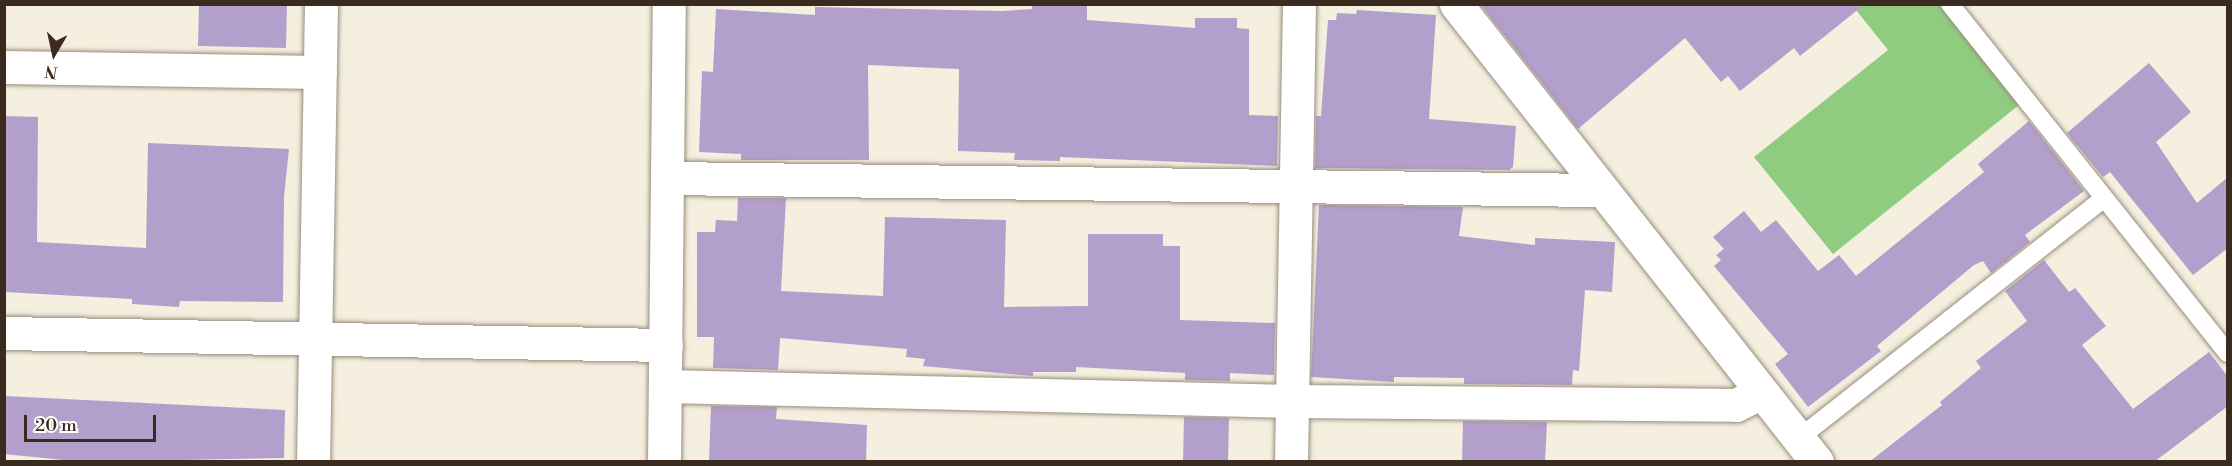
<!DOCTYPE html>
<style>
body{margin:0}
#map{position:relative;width:2232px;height:466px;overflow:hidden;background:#f4efde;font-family:"Libre Bodoni",serif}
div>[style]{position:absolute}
.green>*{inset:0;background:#90cc80}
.building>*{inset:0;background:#b39fcb}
.roads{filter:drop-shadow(0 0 2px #988c7e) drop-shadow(0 0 2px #988c7e)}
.service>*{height:18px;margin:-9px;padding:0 9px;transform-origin:9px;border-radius:9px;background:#fff}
.minor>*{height:33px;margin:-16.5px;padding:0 16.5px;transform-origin:16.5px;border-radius:16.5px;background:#fff}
.tertiary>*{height:33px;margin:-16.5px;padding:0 16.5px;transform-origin:16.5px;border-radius:16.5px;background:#fff}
span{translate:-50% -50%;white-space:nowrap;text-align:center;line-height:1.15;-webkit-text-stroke:6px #fff;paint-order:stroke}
.frame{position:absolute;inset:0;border:6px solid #3b2a1e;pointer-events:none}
.north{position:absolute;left:24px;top:24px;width:60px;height:60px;-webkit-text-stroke:4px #fff;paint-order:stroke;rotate:189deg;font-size:16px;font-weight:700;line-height:24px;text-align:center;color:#3b2a1e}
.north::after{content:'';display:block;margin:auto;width:21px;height:27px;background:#3b2a1e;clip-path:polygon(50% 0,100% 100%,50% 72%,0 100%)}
.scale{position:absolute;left:24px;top:415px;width:132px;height:27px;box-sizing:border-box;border:3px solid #3b2a1e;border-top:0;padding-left:8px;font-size:18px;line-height:21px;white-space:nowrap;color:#3b2a1e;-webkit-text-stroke:4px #fff;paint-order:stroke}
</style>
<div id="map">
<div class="green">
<div style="clip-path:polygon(1852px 5px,1939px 5px,2019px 105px,1833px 254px,1754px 157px,1888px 50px)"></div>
</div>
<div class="building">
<div style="clip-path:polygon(199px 4px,287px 4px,286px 48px,198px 46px)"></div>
<div style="clip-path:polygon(1032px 4px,1087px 4px,1087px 20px,1195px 28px,1195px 18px,1237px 18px,1237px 28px,1249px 29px,1249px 115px,1278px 116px,1277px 166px,1060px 157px,1060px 161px,1014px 160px,1015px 153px,958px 151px,959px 69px,868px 65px,869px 160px,741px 160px,741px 154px,699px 152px,702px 71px,713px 72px,716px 9px,815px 15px,815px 7px,1002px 11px,1032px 9px)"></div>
<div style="clip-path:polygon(1480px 4px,1865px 4px,1800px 56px,1794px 48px,1740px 91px,1728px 76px,1721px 82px,1685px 38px,1578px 129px)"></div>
<div style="clip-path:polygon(1357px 10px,1436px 15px,1429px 119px,1516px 126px,1513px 167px,1509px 170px,1315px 168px,1316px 116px,1321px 116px,1328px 20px,1336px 20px,1337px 13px,1356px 14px)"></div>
<div style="clip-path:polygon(2149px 63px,2191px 112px,2156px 142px,2197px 203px,2228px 177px,2228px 248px,2193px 275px,2110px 172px,2103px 177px,2067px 133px)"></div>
<div style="clip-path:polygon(4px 116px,38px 117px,37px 242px,146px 248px,148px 143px,289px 149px,284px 197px,283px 302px,180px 301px,179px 307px,132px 304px,132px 299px,4px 292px)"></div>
<div style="clip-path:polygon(2029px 121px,2084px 191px,2025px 235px,2030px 242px,1991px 273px,1983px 261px,1974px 265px,1877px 346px,1881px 351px,1808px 407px,1775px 364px,1788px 354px,1714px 266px,1721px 260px,1716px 255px,1724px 249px,1713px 237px,1744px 211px,1761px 232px,1776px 220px,1818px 271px,1839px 255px,1856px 276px,1984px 172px,1978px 164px)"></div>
<div style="clip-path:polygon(738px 198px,786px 198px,781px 291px,883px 296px,885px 217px,1006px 220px,1004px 307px,1088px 306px,1088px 234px,1163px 234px,1163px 246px,1180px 246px,1180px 320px,1275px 323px,1274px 375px,1230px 373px,1230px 381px,1185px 380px,1185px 373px,1076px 367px,1076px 372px,1033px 372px,1033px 376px,923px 366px,925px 359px,906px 357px,907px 349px,780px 338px,778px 370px,713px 368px,714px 337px,697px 337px,697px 232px,715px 232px,716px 220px,737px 221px)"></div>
<div style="clip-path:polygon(1319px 205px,1463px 207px,1459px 236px,1535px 245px,1535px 238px,1615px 242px,1612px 292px,1585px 290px,1579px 371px,1573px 370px,1572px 385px,1464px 384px,1464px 378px,1394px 377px,1394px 382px,1311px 377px)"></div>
<div style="clip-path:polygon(2044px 260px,2069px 292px,2075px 288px,2106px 326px,2082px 345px,2133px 409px,2209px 352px,2228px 377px,2228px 406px,2154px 462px,1869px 462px,1942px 405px,1940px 402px,1981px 368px,1976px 361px,2027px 321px,2005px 291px)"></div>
<div style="clip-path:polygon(4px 396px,285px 410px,284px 458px,83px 462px,4px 454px)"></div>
<div style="clip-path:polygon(711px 406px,777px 407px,776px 419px,867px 425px,866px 462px,709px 462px)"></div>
<div style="clip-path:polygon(1184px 417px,1229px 418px,1228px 462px,1183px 462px)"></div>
<div style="clip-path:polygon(1463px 421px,1547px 422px,1545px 462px,1462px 462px)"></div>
</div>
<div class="roads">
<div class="service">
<div style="left:1950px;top:4px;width:446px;rotate:51.5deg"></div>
<div style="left:1798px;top:439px;width:388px;rotate:-38.2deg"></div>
</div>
<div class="minor">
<div style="left:1456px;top:4px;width:583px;rotate:51.75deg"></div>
<div style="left:4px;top:67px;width:316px;rotate:0.9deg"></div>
<div style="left:667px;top:178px;width:935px;rotate:0.74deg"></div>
<div style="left:4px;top:333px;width:662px;rotate:1.04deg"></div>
<div style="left:666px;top:386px;width:626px;rotate:1.37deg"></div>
<div style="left:1292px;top:401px;width:444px;rotate:0.5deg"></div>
<div style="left:1736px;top:405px;width:27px;rotate:-27deg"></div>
<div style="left:313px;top:462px;width:458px;rotate:-89deg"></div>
<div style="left:1291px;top:462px;width:458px;rotate:-89deg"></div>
</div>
<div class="tertiary">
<div style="left:664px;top:462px;width:458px;rotate:-89.4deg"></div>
</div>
</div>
<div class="frame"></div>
<div class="north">N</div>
<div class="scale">20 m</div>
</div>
